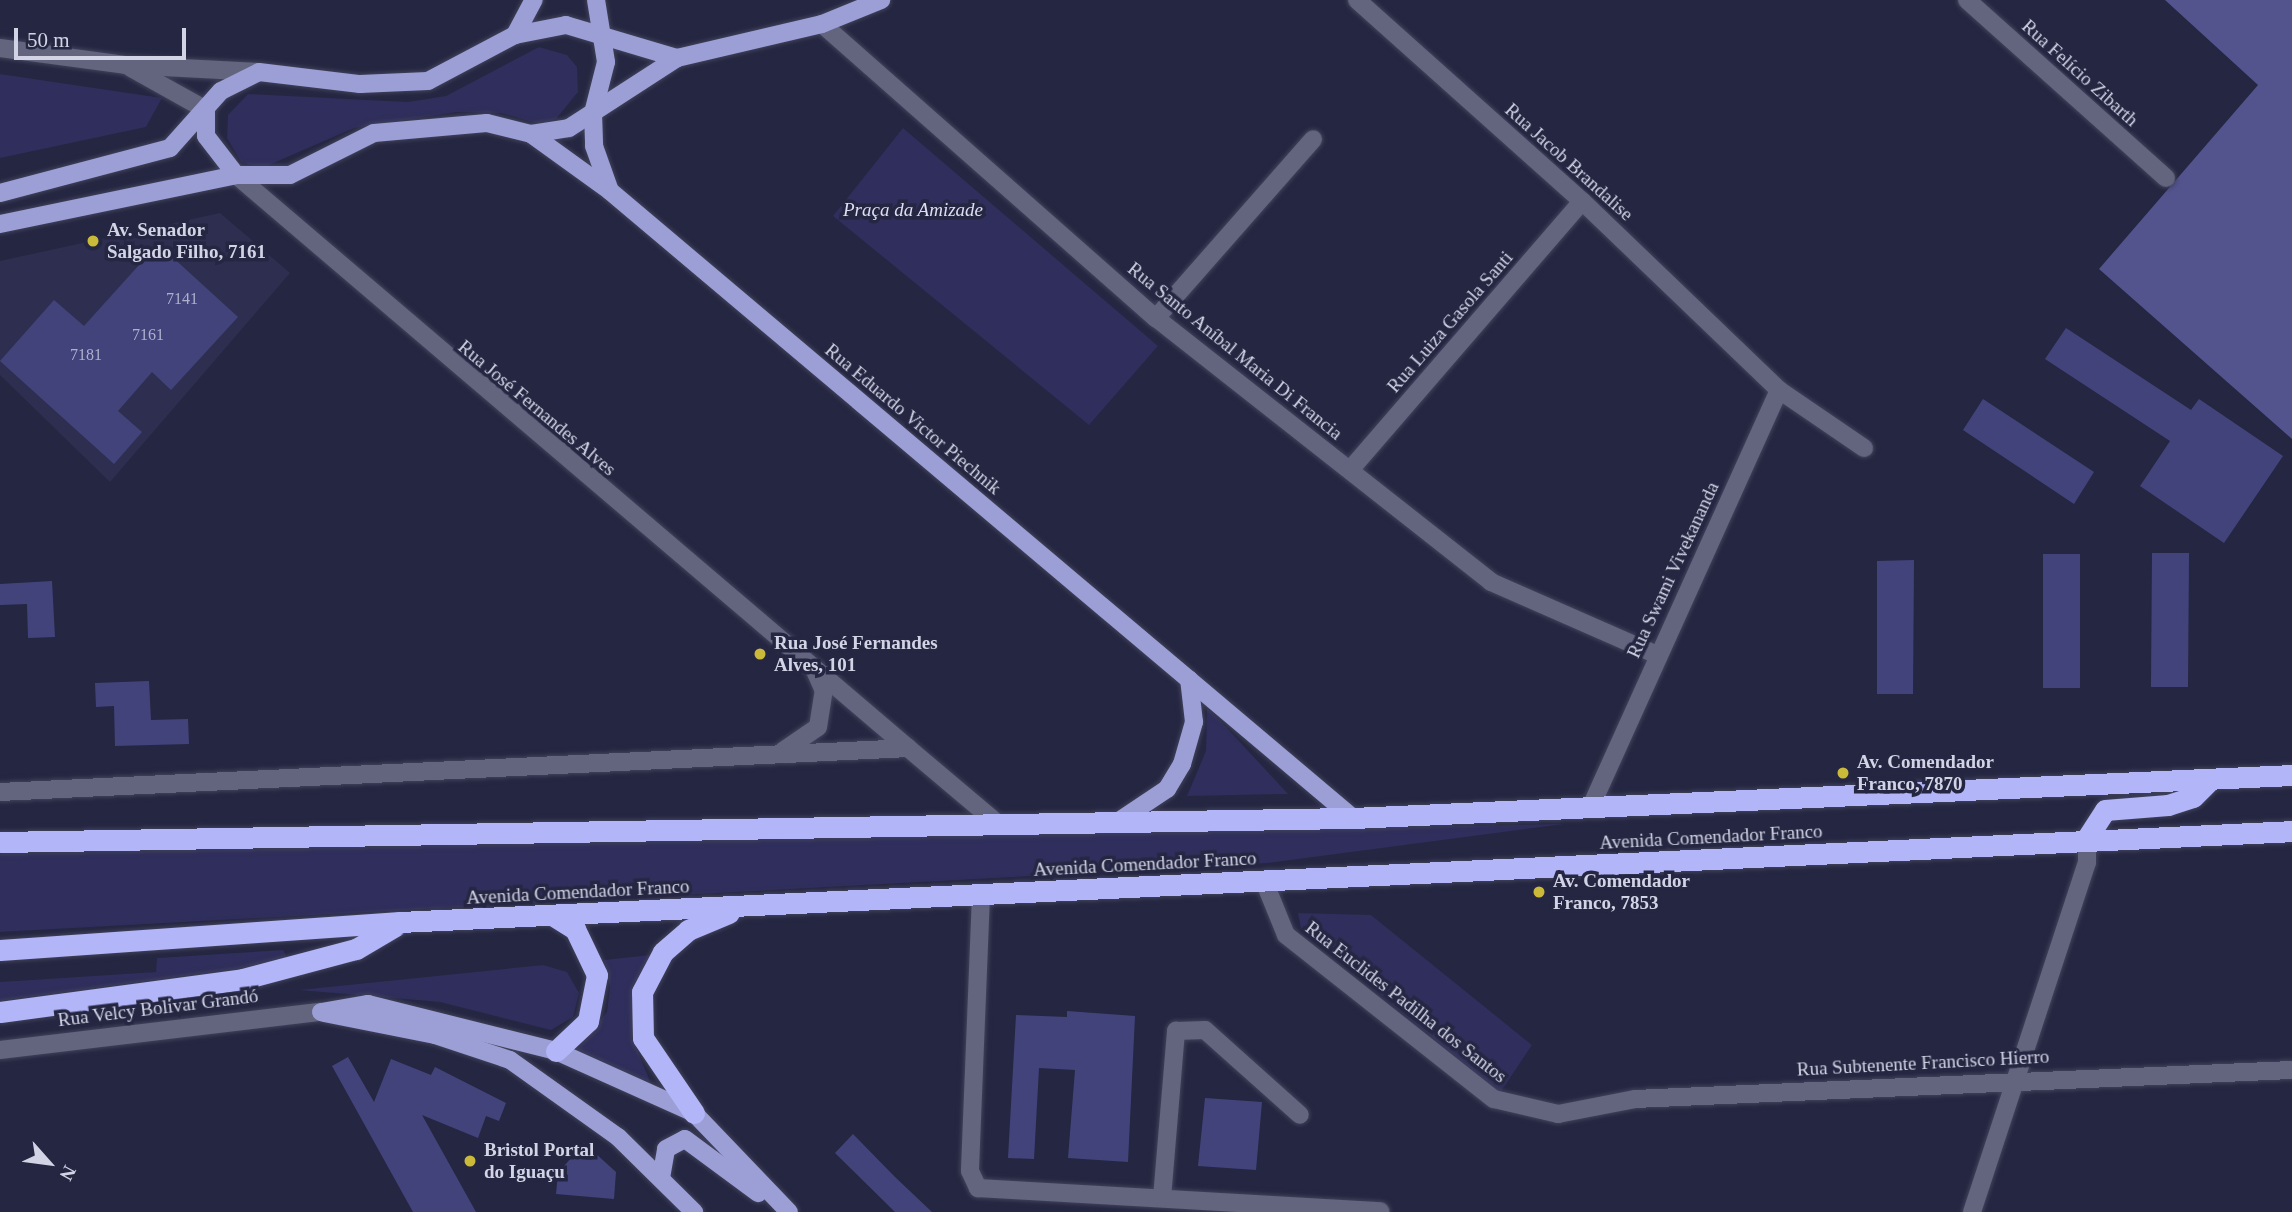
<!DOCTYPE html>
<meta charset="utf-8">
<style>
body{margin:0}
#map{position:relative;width:2292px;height:1212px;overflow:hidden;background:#252641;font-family:Georgia,serif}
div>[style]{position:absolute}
.built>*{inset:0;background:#2e2f50}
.green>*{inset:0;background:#2f2e5c}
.forest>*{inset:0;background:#53538e}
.building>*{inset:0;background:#43437c}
.roads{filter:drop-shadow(0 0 2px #41425b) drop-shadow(0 0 2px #41425b)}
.minor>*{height:18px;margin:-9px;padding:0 9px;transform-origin:9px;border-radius:9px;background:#63657f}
.major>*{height:18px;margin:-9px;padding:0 9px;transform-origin:9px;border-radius:9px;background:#9c9fd6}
.highway>*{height:21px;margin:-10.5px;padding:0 10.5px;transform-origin:10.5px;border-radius:10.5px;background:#b2b6f8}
.dots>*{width:19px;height:19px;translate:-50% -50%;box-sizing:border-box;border:4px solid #252641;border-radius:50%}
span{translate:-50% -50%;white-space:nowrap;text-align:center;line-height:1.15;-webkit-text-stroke:7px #252641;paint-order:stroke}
.number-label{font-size:16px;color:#aeb0cc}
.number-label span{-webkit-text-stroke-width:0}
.street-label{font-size:19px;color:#d2d4e6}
.park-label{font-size:19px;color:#dddef1;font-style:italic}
.poi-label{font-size:19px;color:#d2d4e6;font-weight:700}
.left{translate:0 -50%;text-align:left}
.north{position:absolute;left:14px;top:1128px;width:70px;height:70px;-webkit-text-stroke:5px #252641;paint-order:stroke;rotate:118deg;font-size:19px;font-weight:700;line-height:28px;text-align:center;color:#d2d4e6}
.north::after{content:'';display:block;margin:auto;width:24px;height:32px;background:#d2d4e6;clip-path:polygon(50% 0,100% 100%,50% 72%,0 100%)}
.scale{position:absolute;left:14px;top:28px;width:172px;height:32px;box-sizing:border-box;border:4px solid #d2d4e6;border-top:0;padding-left:9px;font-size:21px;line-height:24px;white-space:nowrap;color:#d2d4e6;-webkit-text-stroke:5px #252641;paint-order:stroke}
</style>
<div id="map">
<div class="built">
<div style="clip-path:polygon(220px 213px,290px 273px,110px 482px,0 375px,0 261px)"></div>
</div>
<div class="green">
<div style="clip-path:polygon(539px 47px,567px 55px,577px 67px,578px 92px,556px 119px,539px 124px,502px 113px,456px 112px,354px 128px,262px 168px,241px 162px,227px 138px,228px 115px,248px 94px,408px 102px,446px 96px)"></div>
<div style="clip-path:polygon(0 74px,162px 98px,146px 127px,0 158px)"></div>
<div style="clip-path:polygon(903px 128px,1158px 346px,1089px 425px,833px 216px)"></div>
<div style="clip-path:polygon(1207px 708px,1227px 728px,1288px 794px,1187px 796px,1206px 751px)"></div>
<div style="clip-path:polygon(1564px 824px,1269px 863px,0 932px,0 854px)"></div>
<div style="clip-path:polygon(1298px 913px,1371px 915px,1532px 1045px,1500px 1093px,1301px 929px)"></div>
<div style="clip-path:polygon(283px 950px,287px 957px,243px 968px,0 1001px,0 982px,156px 972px,157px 958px)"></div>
<div style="clip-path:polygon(650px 955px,634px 1001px,632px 1038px,652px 1086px,574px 1053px,607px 1012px,610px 987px,604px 960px)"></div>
<div style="clip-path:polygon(543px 965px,567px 972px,579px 993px,573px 1017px,551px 1030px,440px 1002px,299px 990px)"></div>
</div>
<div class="forest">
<div style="clip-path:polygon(2165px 0,2292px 0,2292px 439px,2099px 269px,2258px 85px)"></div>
</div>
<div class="building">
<div style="clip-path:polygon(158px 244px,238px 317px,171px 390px,152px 372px,118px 411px,142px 432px,114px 464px,0 361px,54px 300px,84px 326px)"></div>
<div style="clip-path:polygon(2066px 328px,2191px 410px,2199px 399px,2283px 456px,2224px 543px,2140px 486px,2170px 441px,2045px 359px)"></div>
<div style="clip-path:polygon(1983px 399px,2094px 472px,2074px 504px,1963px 430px)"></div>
<div style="clip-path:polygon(2152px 553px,2189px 553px,2188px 687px,2151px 687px)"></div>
<div style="clip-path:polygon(2043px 554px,2080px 554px,2080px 688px,2043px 688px)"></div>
<div style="clip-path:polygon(1914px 560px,1913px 694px,1877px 694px,1877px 561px)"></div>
<div style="clip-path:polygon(52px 581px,55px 637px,28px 638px,27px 604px,0 605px,0 584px)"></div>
<div style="clip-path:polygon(149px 681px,151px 720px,188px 719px,189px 744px,115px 746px,114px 706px,96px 707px,95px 683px)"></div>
<div style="clip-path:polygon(1067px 1011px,1135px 1016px,1128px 1162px,1068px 1158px,1075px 1070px,1039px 1068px,1034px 1159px,1008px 1158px,1016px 1015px,1067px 1017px)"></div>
<div style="clip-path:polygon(348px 1057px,374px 1102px,391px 1059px,431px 1075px,435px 1067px,506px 1103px,499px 1121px,486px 1116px,478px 1138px,422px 1115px,476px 1212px,413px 1212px,332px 1066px)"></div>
<div style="clip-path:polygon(1205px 1098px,1262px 1102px,1256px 1170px,1198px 1166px)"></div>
<div style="clip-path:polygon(853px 1134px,895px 1177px,932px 1212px,895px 1212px,835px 1153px)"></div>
<div style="clip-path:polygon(584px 1143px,616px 1172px,614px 1199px,556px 1194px,558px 1173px)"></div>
</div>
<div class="roads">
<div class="minor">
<div style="left:1357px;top:0;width:302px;rotate:41.8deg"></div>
<div style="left:1582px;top:201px;width:273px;rotate:43.8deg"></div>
<div style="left:1779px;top:390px;width:459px;rotate:114.3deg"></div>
<div style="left:1967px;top:0;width:267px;rotate:41.8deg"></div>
<div style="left:822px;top:24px;width:445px;rotate:41.4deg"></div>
<div style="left:1156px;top:318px;width:427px;rotate:38.2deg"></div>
<div style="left:1491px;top:582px;width:181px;rotate:23.7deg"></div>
<div style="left:0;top:48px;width:126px;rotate:7.7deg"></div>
<div style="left:125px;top:65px;width:134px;rotate:3deg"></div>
<div style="left:131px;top:68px;width:86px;rotate:29.2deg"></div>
<div style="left:236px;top:175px;width:883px;rotate:40.45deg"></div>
<div style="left:1156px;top:318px;width:238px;rotate:-48.7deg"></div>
<div style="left:1779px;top:390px;width:103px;rotate:34.3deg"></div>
<div style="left:1350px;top:470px;width:355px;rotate:-49.2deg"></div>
<div style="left:783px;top:751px;width:42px;rotate:-34.4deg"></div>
<div style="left:818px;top:727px;width:36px;rotate:-81deg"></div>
<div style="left:824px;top:691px;width:22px;rotate:-114deg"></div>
<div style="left:0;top:792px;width:909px;rotate:-2.77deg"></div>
<div style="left:908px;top:748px;width:116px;rotate:40.1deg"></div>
<div style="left:1264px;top:881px;width:58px;rotate:67.8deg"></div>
<div style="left:1286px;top:935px;width:265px;rotate:38.3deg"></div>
<div style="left:1494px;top:1099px;width:66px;rotate:13.2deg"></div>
<div style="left:1558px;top:1114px;width:78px;rotate:-11deg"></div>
<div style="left:1635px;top:1099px;width:658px;rotate:-2.53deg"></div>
<div style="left:981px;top:895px;width:276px;rotate:92.3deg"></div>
<div style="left:970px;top:1171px;width:19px;rotate:65deg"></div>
<div style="left:978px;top:1188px;width:403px;rotate:3.3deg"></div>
<div style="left:0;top:1050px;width:323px;rotate:-6.8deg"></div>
<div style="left:1162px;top:1198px;width:168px;rotate:-85.2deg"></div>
<div style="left:1176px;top:1031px;width:29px;rotate:-2deg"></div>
<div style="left:1205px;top:1030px;width:127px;rotate:41.8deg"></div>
<div style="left:1972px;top:1212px;width:367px;rotate:-71.8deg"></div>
<div style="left:2087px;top:863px;width:25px;rotate:-90deg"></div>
</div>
<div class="major">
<div style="left:596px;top:0;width:63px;rotate:80.8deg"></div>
<div style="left:606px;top:62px;width:53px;rotate:104.3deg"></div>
<div style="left:593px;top:113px;width:33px;rotate:88deg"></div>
<div style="left:594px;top:146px;width:48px;rotate:70.4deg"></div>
<div style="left:515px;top:35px;width:40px;rotate:-62deg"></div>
<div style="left:206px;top:110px;width:26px;rotate:90deg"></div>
<div style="left:206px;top:136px;width:49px;rotate:52.4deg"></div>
<div style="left:531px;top:134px;width:97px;rotate:35.8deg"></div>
<div style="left:610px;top:191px;width:972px;rotate:40.16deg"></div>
<div style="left:0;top:193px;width:176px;rotate:-14.8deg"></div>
<div style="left:170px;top:148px;width:76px;rotate:-48.2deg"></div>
<div style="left:221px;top:91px;width:42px;rotate:-26.6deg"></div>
<div style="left:259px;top:72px;width:102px;rotate:6.8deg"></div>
<div style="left:360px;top:84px;width:68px;rotate:-2.5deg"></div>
<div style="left:428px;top:81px;width:98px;rotate:-27.9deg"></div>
<div style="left:515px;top:35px;width:52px;rotate:-11.1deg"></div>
<div style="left:566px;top:25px;width:116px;rotate:16.6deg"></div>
<div style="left:0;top:224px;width:241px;rotate:-11.7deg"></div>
<div style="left:236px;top:175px;width:54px"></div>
<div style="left:290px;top:175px;width:94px;rotate:-26.6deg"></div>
<div style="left:374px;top:133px;width:113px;rotate:-5.1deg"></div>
<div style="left:487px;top:123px;width:45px;rotate:14deg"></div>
<div style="left:531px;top:134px;width:38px;rotate:-9deg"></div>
<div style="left:569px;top:128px;width:129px;rotate:-32.9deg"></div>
<div style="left:677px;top:58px;width:149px;rotate:-13.2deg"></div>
<div style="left:822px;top:24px;width:64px;rotate:-22.1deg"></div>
<div style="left:1119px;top:821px;width:58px;rotate:-33.7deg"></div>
<div style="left:1167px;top:789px;width:29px;rotate:-59deg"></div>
<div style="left:1182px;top:764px;width:44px;rotate:-74.1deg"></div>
<div style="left:1194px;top:722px;width:43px;rotate:-96.6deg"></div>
<div style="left:321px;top:1012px;width:48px;rotate:-9.7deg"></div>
<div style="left:368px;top:1004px;width:194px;rotate:14deg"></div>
<div style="left:556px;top:1051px;width:151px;rotate:24.2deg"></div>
<div style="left:694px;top:1113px;width:137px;rotate:46.2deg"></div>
<div style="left:324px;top:1013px;width:113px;rotate:11.2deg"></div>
<div style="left:435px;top:1035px;width:79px;rotate:18.4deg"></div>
<div style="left:510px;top:1060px;width:133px;rotate:35.5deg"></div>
<div style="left:618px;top:1137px;width:107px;rotate:44.6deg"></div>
<div style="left:661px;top:1178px;width:29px;rotate:-80deg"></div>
<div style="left:666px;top:1149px;width:21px;rotate:-28deg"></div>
<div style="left:685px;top:1139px;width:91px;rotate:36.5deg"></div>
</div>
<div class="highway">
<div style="left:2087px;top:838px;width:33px;rotate:-57deg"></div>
<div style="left:2105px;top:810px;width:63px;rotate:-4.5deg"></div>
<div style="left:2168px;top:805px;width:26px;rotate:-18deg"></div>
<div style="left:2193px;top:797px;width:23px;rotate:-45deg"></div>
<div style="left:0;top:842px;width:1353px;rotate:-1.02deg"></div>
<div style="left:1353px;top:818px;width:940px;rotate:-2.62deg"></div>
<div style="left:554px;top:916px;width:25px;rotate:32deg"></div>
<div style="left:575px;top:929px;width:51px;rotate:64.4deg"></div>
<div style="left:597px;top:975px;width:47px;rotate:101.1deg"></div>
<div style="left:588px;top:1021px;width:44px;rotate:136.8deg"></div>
<div style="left:0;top:950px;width:401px;rotate:-4deg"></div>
<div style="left:400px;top:922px;width:1894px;rotate:-2.75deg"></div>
<div style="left:0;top:1012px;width:245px;rotate:-7.7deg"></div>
<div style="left:243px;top:979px;width:117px;rotate:-14.9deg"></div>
<div style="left:356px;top:949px;width:45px;rotate:-30.5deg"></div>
<div style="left:694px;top:1113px;width:91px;rotate:-124.2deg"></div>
<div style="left:643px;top:1038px;width:46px;rotate:-91.2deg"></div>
<div style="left:642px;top:992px;width:45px;rotate:-62.3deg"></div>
<div style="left:663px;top:952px;width:33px;rotate:-41deg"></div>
<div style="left:688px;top:930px;width:44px;rotate:-22.5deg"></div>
</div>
</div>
<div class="dots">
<div style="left:93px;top:241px;background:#cbba39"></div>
<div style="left:760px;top:654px;background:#cbba39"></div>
<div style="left:1843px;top:773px;background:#cbba39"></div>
<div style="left:1539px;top:892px;background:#cbba39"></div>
<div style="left:470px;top:1161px;background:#cbba39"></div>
</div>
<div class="number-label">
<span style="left:182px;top:299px">7141</span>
<span style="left:148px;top:335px">7161</span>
<span style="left:86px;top:355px">7181</span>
</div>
<div class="street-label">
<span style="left:2080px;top:73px;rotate:42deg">Rua Felício Zibarth</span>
<span style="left:1569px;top:162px;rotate:42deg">Rua Jacob Brandalise</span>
<span style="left:1450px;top:322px;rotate:-49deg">Rua Luiza Gasola Santi</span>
<span style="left:1235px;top:351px;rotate:39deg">Rua Santo Aníbal Maria Di Francia</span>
<span style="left:537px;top:408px;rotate:40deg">Rua José Fernandes Alves</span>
<span style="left:913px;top:419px;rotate:40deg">Rua Eduardo Victor Piechnik</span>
<span style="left:1673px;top:570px;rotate:-65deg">Rua Swami Vivekananda</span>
<span style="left:1711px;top:837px;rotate:-3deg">Avenida Comendador Franco</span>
<span style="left:1145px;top:864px;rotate:-3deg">Avenida Comendador Franco</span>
<span style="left:578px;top:892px;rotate:-3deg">Avenida Comendador Franco</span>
<span style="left:1406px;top:1002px;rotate:38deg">Rua Euclides Padilha dos Santos</span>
<span style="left:158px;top:1008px;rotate:-7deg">Rua Velcy Bolivar Grandó</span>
<span style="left:1923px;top:1063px;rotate:-3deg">Rua Subtenente Francisco Hierro</span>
</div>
<div class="park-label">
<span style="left:913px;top:210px">Praça da Amizade</span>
</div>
<div class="poi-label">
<span class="left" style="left:107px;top:241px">Av. Senador<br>Salgado Filho, 7161</span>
<span class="left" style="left:774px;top:654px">Rua José Fernandes<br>Alves, 101</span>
<span class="left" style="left:1857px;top:773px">Av. Comendador<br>Franco, 7870</span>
<span class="left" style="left:1553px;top:892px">Av. Comendador<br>Franco, 7853</span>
<span class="left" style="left:484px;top:1161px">Bristol Portal<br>do Iguaçu</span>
</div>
<div class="north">N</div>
<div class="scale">50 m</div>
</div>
